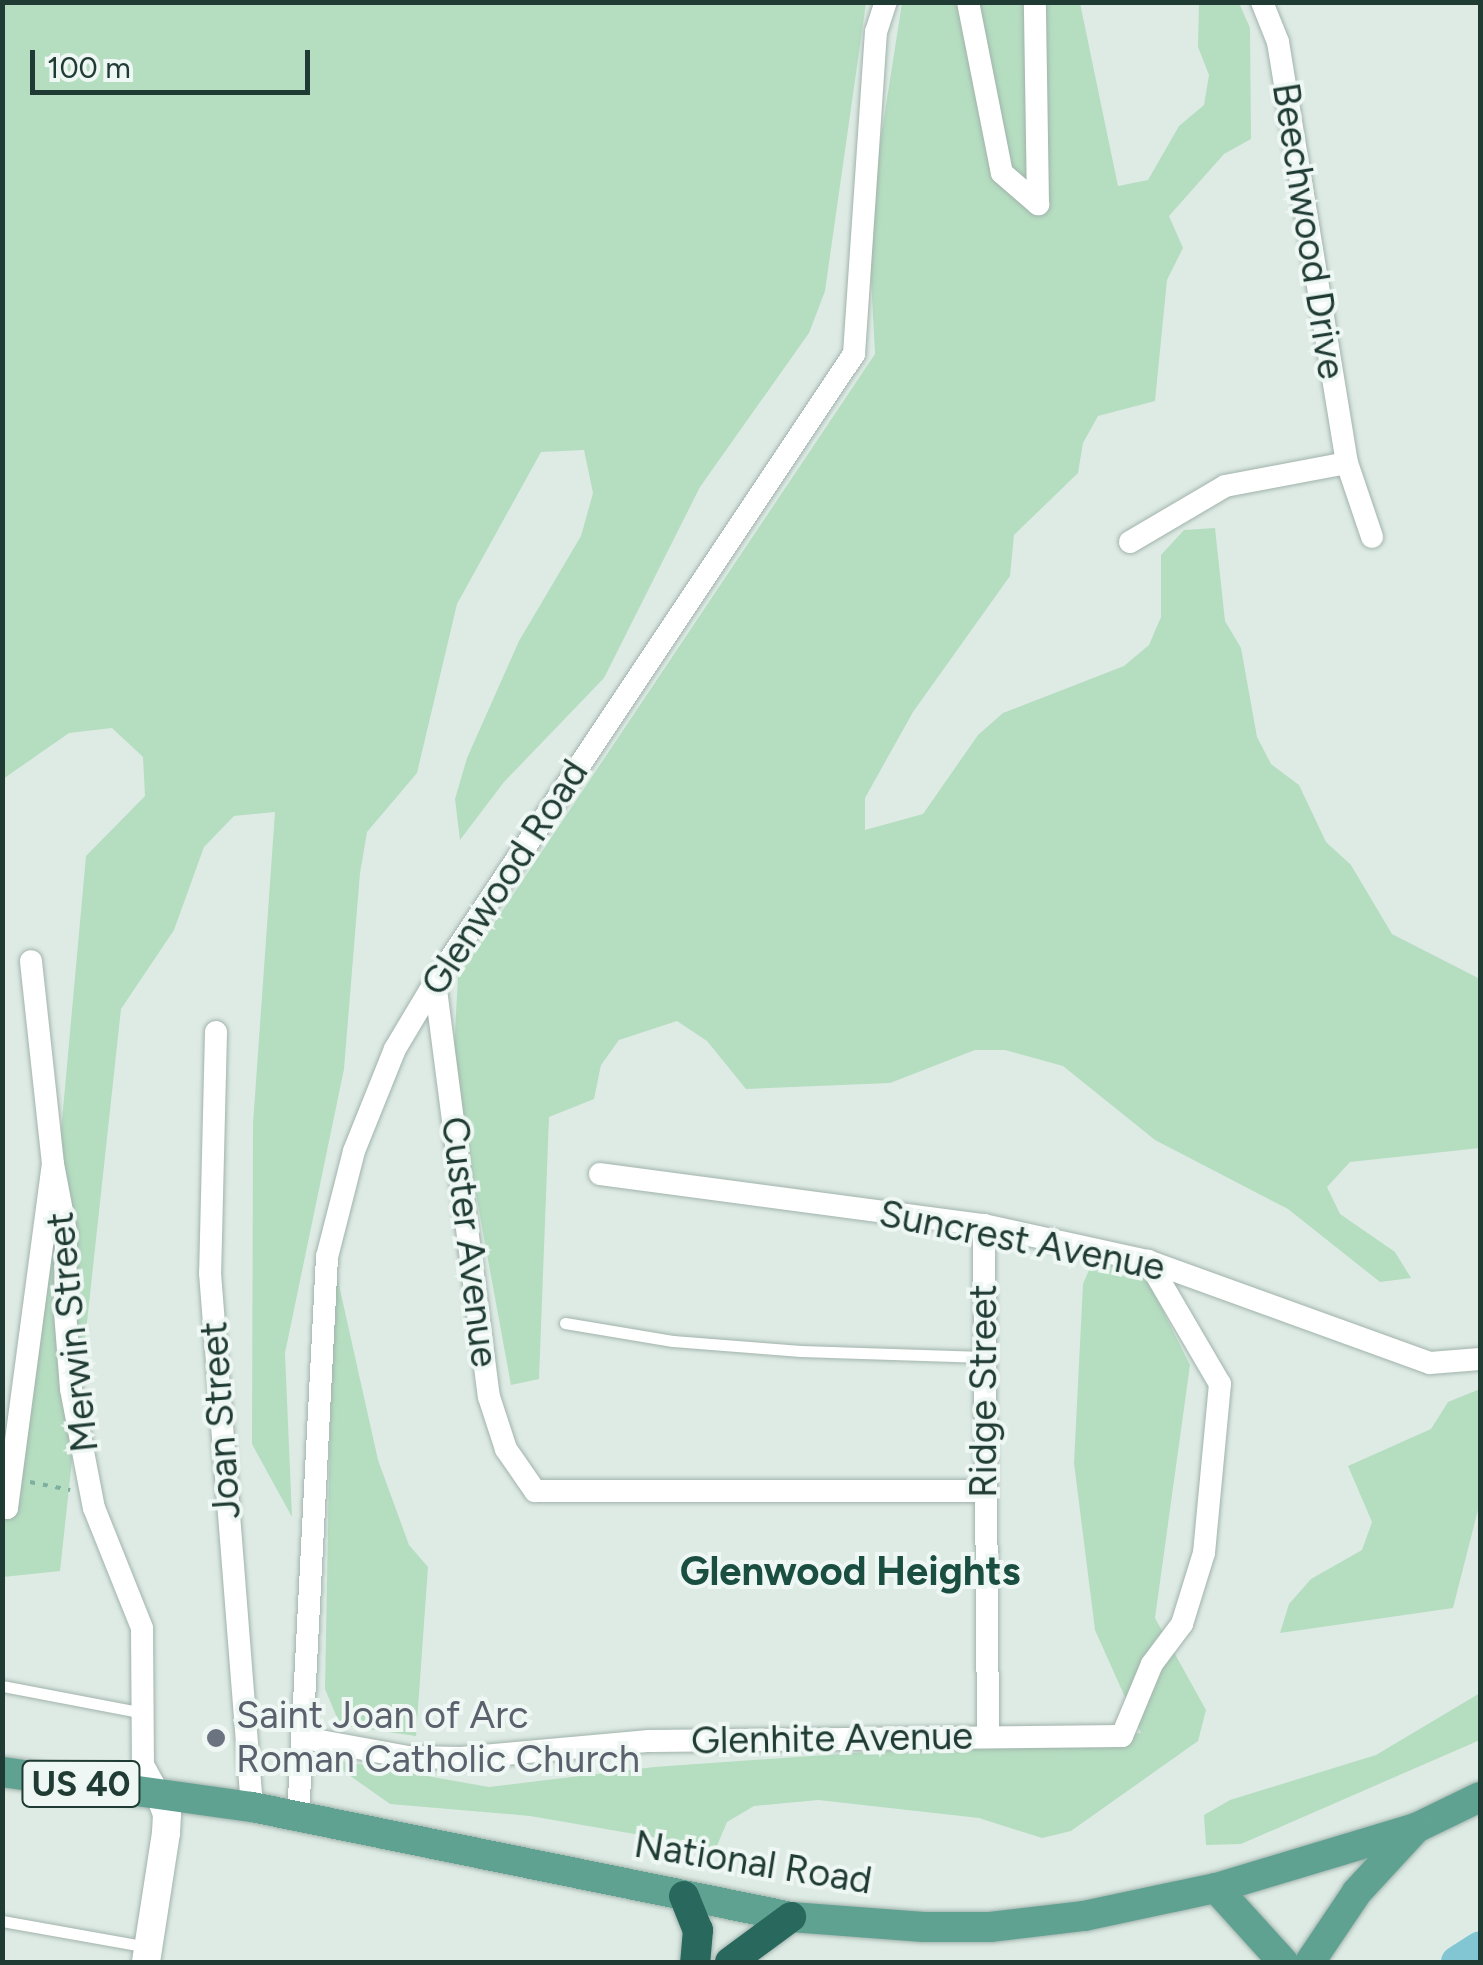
<!DOCTYPE html>
<style>
body{margin:0}
#map{position:relative;width:1483px;height:1965px;overflow:hidden;background:#deebe5;font-family:Figtree,sans-serif}
div>[style]{position:absolute}
.green>*{inset:0;background:#b5ddc0}
.river>*{height:32px;margin:-16px;padding:0 16px;transform-origin:16px;border-radius:16px;background:#82c6d3}
.path>*{height:4px;margin-top:-2px;transform-origin:0;background:repeating-linear-gradient(90deg,#7db0a0 0 5px,transparent 0 13px)}
.roads{filter:drop-shadow(0 0 2px #a1b3ac) drop-shadow(0 0 2px #a1b3ac)}
.service>*{height:11px;margin:-5.5px;padding:0 5.5px;transform-origin:5.5px;border-radius:5.5px;background:#fff}
.minor>*{height:22px;margin:-11px;padding:0 11px;transform-origin:11px;border-radius:11px;background:#fff}
.tertiary>*{height:28px;margin:-14px;padding:0 14px;transform-origin:14px;border-radius:14px;background:#fff}
.primary>*{height:30px;margin:-15px;padding:0 15px;transform-origin:15px;border-radius:15px;background:#60a292}
.motorway>*{height:30px;margin:-15px;padding:0 15px;transform-origin:15px;border-radius:15px;background:#29685c}
.dots>*{width:28px;height:28px;translate:-50% -50%;box-sizing:border-box;border:5px solid #eef7f3;border-radius:50%}
span{translate:-50% -50%;white-space:nowrap;text-align:center;line-height:1.15;-webkit-text-stroke:8px #eef7f3;paint-order:stroke}
.shield-label span{padding:2px 8px;background:#eef7f3;border:2px solid;border-radius:8px;-webkit-text-stroke-width:0}
.shield-label{font-size:35px;color:#1f3b33;font-weight:700}
.street-label{font-size:38px;color:#1f3b33}
.worship-label{font-size:38px;color:#5b616d}
.left{translate:0 -50%;text-align:left}
.neighbourhood-label{font-size:40px;color:#1a4e41;font-weight:700}
.frame{position:absolute;inset:0;border:5px solid #1f3b33;pointer-events:none}
.scale{position:absolute;left:30px;top:50px;width:280px;height:45px;box-sizing:border-box;border:5px solid #1f3b33;border-top:0;padding-left:12px;font-size:30px;line-height:35px;white-space:nowrap;color:#1f3b33;-webkit-text-stroke:8px #eef7f3;paint-order:stroke}
</style>
<div id="map">
<div class="green">
<div style="clip-path:polygon(3px 3px,866px 3px,825px 291px,809px 333px,700px 487px,604px 678px,504px 782px,460px 840px,455px 799px,467px 758px,519px 641px,581px 536px,593px 493px,584px 450px,541px 452px,457px 604px,417px 773px,367px 832px,360px 873px,344px 1069px,285px 1353px,292px 1517px,252px 1444px,253px 1124px,275px 812px,234px 816px,204px 847px,174px 930px,121px 1009px,60px 1571px,3px 1577px,2px 1513px,46px 1297px,86px 856px,145px 796px,143px 757px,112px 728px,69px 733px,3px 779px)"></div>
<div style="clip-path:polygon(902px 3px,1080px 3px,1118px 186px,1148px 180px,1179px 126px,1204px 105px,1209px 75px,1198px 47px,1199px 3px,1239px 3px,1250px 28px,1251px 139px,1224px 154px,1169px 216px,1183px 248px,1167px 280px,1155px 401px,1098px 416px,1083px 443px,1078px 473px,1014px 535px,1010px 576px,913px 712px,865px 798px,865px 830px,923px 814px,978px 735px,1003px 713px,1124px 666px,1149px 645px,1161px 617px,1161px 555px,1184px 530px,1215px 528px,1225px 621px,1241px 648px,1257px 737px,1271px 764px,1299px 785px,1326px 842px,1351px 865px,1392px 934px,1480px 979px,1480px 1148px,1350px 1162px,1327px 1187px,1340px 1214px,1395px 1252px,1411px 1278px,1380px 1282px,1288px 1209px,1155px 1140px,1063px 1066px,1005px 1050px,975px 1050px,890px 1083px,746px 1089px,707px 1041px,677px 1021px,619px 1040px,601px 1065px,594px 1099px,549px 1117px,539px 1379px,511px 1385px,453px 1069px,458px 977px,875px 354px,868px 220px)"></div>
<div style="clip-path:polygon(1095px 1256px,1124px 1262px,1147px 1279px,1190px 1365px,1155px 1618px,1206px 1710px,1198px 1741px,1071px 1831px,1042px 1838px,979px 1818px,818px 1800px,754px 1806px,727px 1822px,716px 1848px,530px 1816px,390px 1804px,325px 1758px,489px 1787px,654px 1767px,1141px 1733px,1095px 1630px,1074px 1463px,1083px 1284px)"></div>
<div style="clip-path:polygon(333px 1258px,378px 1460px,409px 1545px,428px 1567px,416px 1736px,340px 1725px,325px 1689px)"></div>
<div style="clip-path:polygon(1480px 1389px,1480px 1502px,1453px 1608px,1280px 1633px,1289px 1604px,1311px 1579px,1362px 1550px,1372px 1522px,1348px 1466px,1431px 1429px,1448px 1402px)"></div>
<div style="clip-path:polygon(1480px 1693px,1480px 1740px,1241px 1844px,1206px 1845px,1204px 1815px,1230px 1800px,1376px 1755px)"></div>
</div>
<div class="river">
<div style="left:1457px;top:1962px;width:27px;rotate:-33deg"></div>
</div>
<div class="path">
<div style="left:30px;top:1482px;width:41px;rotate:11.3deg"></div>
</div>
<div class="roads">
<div class="service">
<div style="left:565px;top:1323px;width:109px;rotate:9.5deg"></div>
<div style="left:673px;top:1341px;width:128px;rotate:4.5deg"></div>
<div style="left:801px;top:1351px;width:183px;rotate:1.9deg"></div>
<div style="left:2px;top:1686px;width:145px;rotate:10.8deg"></div>
<div style="left:2px;top:1921px;width:148px;rotate:10.1deg"></div>
</div>
<div class="minor">
<div style="left:968px;top:2px;width:174px;rotate:78.8deg"></div>
<div style="left:1002px;top:173px;width:48px;rotate:40.7deg"></div>
<div style="left:1038px;top:204px;width:202px;rotate:-90.9deg"></div>
<div style="left:1262px;top:2px;width:43px;rotate:68.2deg"></div>
<div style="left:1278px;top:42px;width:427px;rotate:80.7deg"></div>
<div style="left:1347px;top:463px;width:78px;rotate:71.3deg"></div>
<div style="left:1130px;top:542px;width:110px;rotate:-30.5deg"></div>
<div style="left:1225px;top:486px;width:124px;rotate:-10.7deg"></div>
<div style="left:435px;top:982px;width:418px;rotate:82.6deg"></div>
<div style="left:489px;top:1397px;width:55px;rotate:71.9deg"></div>
<div style="left:506px;top:1449px;width:51px;rotate:55.4deg"></div>
<div style="left:535px;top:1491px;width:450px"></div>
<div style="left:216px;top:1032px;width:241px;rotate:91.4deg"></div>
<div style="left:210px;top:1273px;width:536px;rotate:85.5deg"></div>
<div style="left:53px;top:1164px;width:69px;rotate:79.2deg"></div>
<div style="left:66px;top:1232px;width:80px;rotate:90.7deg"></div>
<div style="left:65px;top:1312px;width:77px;rotate:85.5deg"></div>
<div style="left:71px;top:1389px;width:121px;rotate:79.1deg"></div>
<div style="left:94px;top:1508px;width:129px;rotate:68.2deg"></div>
<div style="left:142px;top:1628px;width:137px;rotate:89.6deg"></div>
<div style="left:143px;top:1765px;width:35px;rotate:61deg"></div>
<div style="left:600px;top:1174px;width:387px;rotate:7.6deg"></div>
<div style="left:984px;top:1225px;width:168px;rotate:12.4deg"></div>
<div style="left:1148px;top:1261px;width:300px;rotate:19.9deg"></div>
<div style="left:1430px;top:1363px;width:50px;rotate:-4.6deg"></div>
<div style="left:984px;top:1225px;width:512px;rotate:89.55deg"></div>
<div style="left:2px;top:1507px;width:5px;rotate:11deg"></div>
<div style="left:7px;top:1508px;width:347px;rotate:-82.4deg"></div>
<div style="left:53px;top:1164px;width:204px;rotate:-96.2deg"></div>
<div style="left:304px;top:1738px;width:106px;rotate:10.4deg"></div>
<div style="left:408px;top:1757px;width:53px;rotate:1.1deg"></div>
<div style="left:461px;top:1758px;width:189px;rotate:-5.2deg"></div>
<div style="left:649px;top:1741px;width:473px;rotate:-0.6deg"></div>
<div style="left:1122px;top:1736px;width:78px;rotate:-67.4deg"></div>
<div style="left:1152px;top:1664px;width:50px;rotate:-53.1deg"></div>
<div style="left:1182px;top:1624px;width:74px;rotate:-72.8deg"></div>
<div style="left:1204px;top:1553px;width:170px;rotate:-84.6deg"></div>
<div style="left:1220px;top:1384px;width:143px;rotate:-120.3deg"></div>
<div style="left:298px;top:1818px;width:562px;rotate:-87.04deg"></div>
<div style="left:327px;top:1257px;width:109px;rotate:-75.7deg"></div>
<div style="left:354px;top:1151px;width:110px;rotate:-68.1deg"></div>
<div style="left:395px;top:1049px;width:78px;rotate:-59.2deg"></div>
<div style="left:435px;top:982px;width:755px;rotate:-56.29deg"></div>
<div style="left:854px;top:354px;width:323px;rotate:-86.1deg"></div>
<div style="left:876px;top:32px;width:32px;rotate:-72deg"></div>
</div>
<div class="tertiary">
<div style="left:146px;top:1962px;width:131px;rotate:-81.2deg"></div>
<div style="left:166px;top:1833px;width:19px;rotate:-87deg"></div>
<div style="left:167px;top:1814px;width:19px;rotate:-111deg"></div>
</div>
<div class="primary">
<div style="left:2px;top:1772px;width:252px;rotate:8deg"></div>
<div style="left:252px;top:1807px;width:550px;rotate:11.53deg"></div>
<div style="left:791px;top:1917px;width:133px;rotate:4.3deg"></div>
<div style="left:924px;top:1927px;width:66px"></div>
<div style="left:990px;top:1927px;width:95px;rotate:-6.7deg"></div>
<div style="left:1084px;top:1916px;width:135px;rotate:-12deg"></div>
<div style="left:1216px;top:1888px;width:209px;rotate:-16.7deg"></div>
<div style="left:1416px;top:1828px;width:71px;rotate:-25.8deg"></div>
<div style="left:1216px;top:1888px;width:100px;rotate:47.8deg"></div>
<div style="left:1310px;top:1962px;width:84px;rotate:-56.1deg"></div>
<div style="left:1357px;top:1892px;width:87px;rotate:-47.3deg"></div>
</div>
<div class="motorway">
<div style="left:684px;top:1896px;width:37px;rotate:68deg"></div>
<div style="left:698px;top:1930px;width:32px;rotate:95deg"></div>
<div style="left:730px;top:1962px;width:76px;rotate:-36.4deg"></div>
</div>
</div>
<div class="dots">
<div style="left:216px;top:1738px;background:#6b7280"></div>
</div>
<div class="shield-label">
<span style="left:81px;top:1784px">US 40</span>
</div>
<div class="street-label">
<span style="left:1308px;top:231px;rotate:81deg">Beechwood Drive</span>
<span style="left:505px;top:878px;rotate:-57deg">Glenwood Road</span>
<span style="left:1022px;top:1241px;rotate:11deg">Suncrest Avenue</span>
<span style="left:469px;top:1242px;rotate:83deg">Custer Avenue</span>
<span style="left:73px;top:1332px;rotate:-96deg">Merwin Street</span>
<span style="left:984px;top:1391px;rotate:-90deg">Ridge Street</span>
<span style="left:221px;top:1420px;rotate:-94deg">Joan Street</span>
<span style="left:832px;top:1739px;rotate:-1deg">Glenhite Avenue</span>
<span style="left:753px;top:1863px;rotate:9deg">National Road</span>
</div>
<div class="worship-label">
<span class="left" style="left:236px;top:1738px">Saint Joan of Arc<br>Roman Catholic Church</span>
</div>
<div class="neighbourhood-label">
<span style="left:850px;top:1571px">Glenwood Heights</span>
</div>
<div class="frame"></div>
<div class="scale">100 m</div>
</div>
